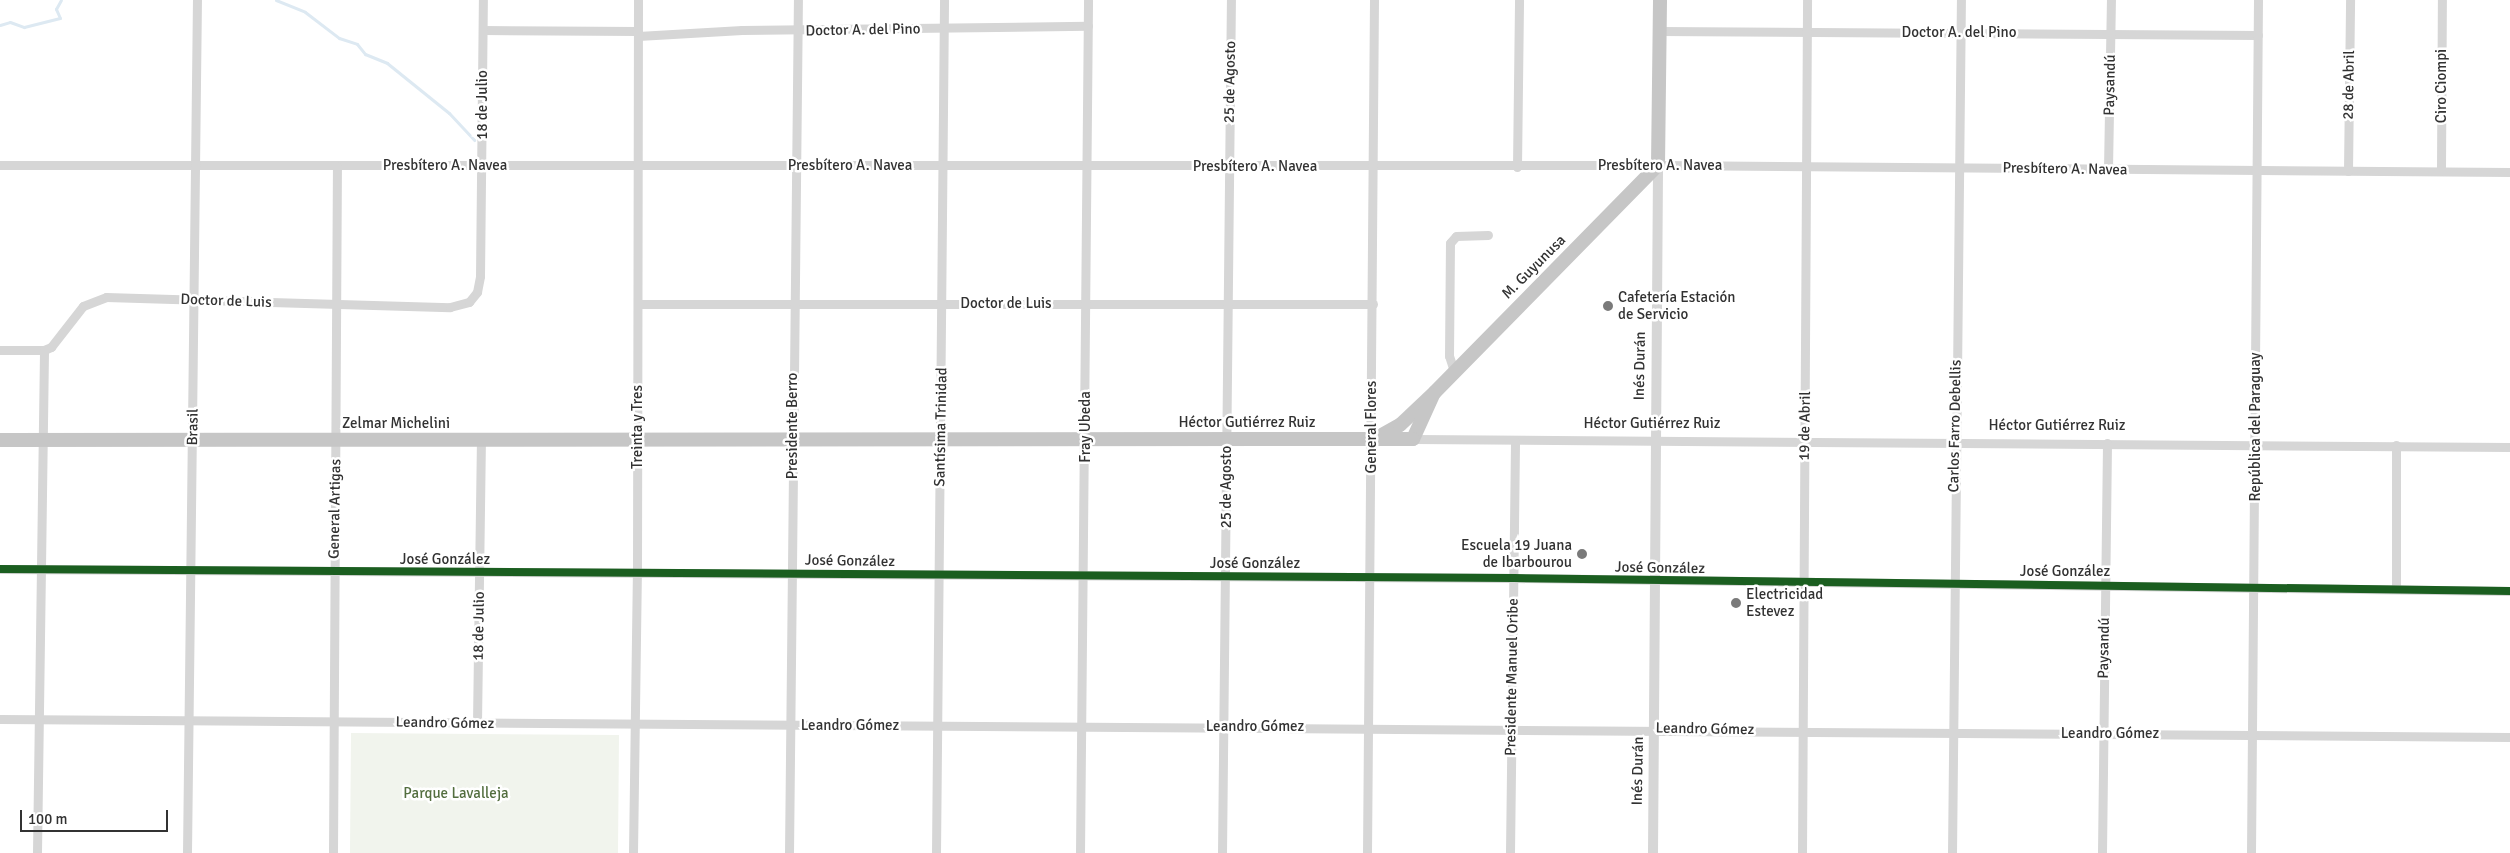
<!DOCTYPE html>
<meta charset="utf-8">
<style>
body{margin:0}
#map{position:relative;width:2510px;height:853px;overflow:hidden;background:#fff;font-family:Signika,sans-serif}
div>[style]{position:absolute}
.green>*{inset:0;background:#f1f4ed}
.stream>*{height:3px;margin:-1.5px;padding:0 1.5px;transform-origin:1.5px;border-radius:1.5px;background:#dde9f2}
.minor>*{height:9px;margin:-4.5px;padding:0 4.5px;transform-origin:4.5px;border-radius:4.5px;background:#d6d6d6}
.tertiary>*{height:10px;margin:-5px;padding:0 5px;transform-origin:5px;border-radius:5px;background:#d6d6d6}
.trunk>*{height:14px;margin:-7px;padding:0 7px;transform-origin:7px;border-radius:7px;background:#c6c6c6}
.cycleway>*{height:8px;margin:-4px;padding:0 4px;transform-origin:4px;border-radius:4px;background:#1b5e20}
.dots>*{width:14px;height:14px;translate:-50% -50%;box-sizing:border-box;border:2px solid #fff;border-radius:50%}
span{translate:-50% -50%;white-space:nowrap;text-align:center;line-height:1.15;-webkit-text-stroke:5px #fff;paint-order:stroke}
.street-label{font-size:15px;color:#323232}
.poi-label{font-size:15px;color:#323232}
.left{translate:0 -50%;text-align:left}
.right{translate:-100% -50%;text-align:right}
.park-label{font-size:15px;color:#536e3f}
.scale{position:absolute;left:20px;top:810px;width:148px;height:22px;box-sizing:border-box;border:2px solid #323232;border-top:0;padding-left:6px;font-size:15px;line-height:18px;white-space:nowrap;color:#323232;-webkit-text-stroke:4px #fff;paint-order:stroke}
</style>
<div id="map">
<div class="green">
<div style="clip-path:polygon(351px 733px,619px 735px,618px 853px,350px 853px)"></div>
</div>
<div class="stream">
<div style="left:276px;top:0;width:31px;rotate:22deg"></div>
<div style="left:305px;top:12px;width:43px;rotate:37.4deg"></div>
<div style="left:339px;top:38px;width:19px;rotate:18deg"></div>
<div style="left:357px;top:44px;width:13px;rotate:51deg"></div>
<div style="left:365px;top:54px;width:24px;rotate:22deg"></div>
<div style="left:387px;top:63px;width:80px;rotate:38.9deg"></div>
<div style="left:449px;top:113px;width:37px;rotate:47deg"></div>
<div style="left:0;top:25px;width:10px;rotate:-17deg"></div>
<div style="left:10px;top:22px;width:15px;rotate:20deg"></div>
<div style="left:24px;top:27px;width:37px;rotate:-14deg"></div>
<div style="left:60px;top:18px;width:10px;rotate:-114deg"></div>
<div style="left:56px;top:9px;width:10px;rotate:-61deg"></div>
</div>
<div class="minor">
<div style="left:483px;top:30px;width:155px;rotate:0.4deg"></div>
<div style="left:1660px;top:31px;width:598px;rotate:0.38deg"></div>
<div style="left:638px;top:36px;width:104px;rotate:-3.3deg"></div>
<div style="left:742px;top:30px;width:346px;rotate:-0.7deg"></div>
<div style="left:0;top:165px;width:1658px"></div>
<div style="left:1658px;top:165px;width:852px;rotate:0.47deg"></div>
<div style="left:1517px;top:167px;width:167px;rotate:-89.3deg"></div>
<div style="left:2108px;top:169px;width:169px;rotate:-89deg"></div>
<div style="left:2348px;top:171px;width:171px;rotate:-89.3deg"></div>
<div style="left:2441px;top:171px;width:171px;rotate:-89.7deg"></div>
<div style="left:639px;top:304px;width:734px"></div>
<div style="left:0;top:350px;width:44px"></div>
<div style="left:44px;top:350px;width:8px;rotate:-23deg"></div>
<div style="left:51px;top:347px;width:52px;rotate:-52deg"></div>
<div style="left:83px;top:306px;width:25px;rotate:-21deg"></div>
<div style="left:106px;top:297px;width:344px;rotate:1.7deg"></div>
<div style="left:450px;top:307px;width:20px;rotate:-15deg"></div>
<div style="left:469px;top:302px;width:13px;rotate:-51deg"></div>
<div style="left:477px;top:292px;width:16px;rotate:-79deg"></div>
<div style="left:480px;top:276px;width:276px;rotate:-89.4deg"></div>
<div style="left:1454px;top:371px;width:16px;rotate:-108deg"></div>
<div style="left:1449px;top:356px;width:113px;rotate:-89.5deg"></div>
<div style="left:1450px;top:243px;width:9px;rotate:-49deg"></div>
<div style="left:1456px;top:236px;width:32px;rotate:-2deg"></div>
<div style="left:1413px;top:439px;width:1097px;rotate:0.42deg"></div>
<div style="left:0;top:569px;width:1514px;rotate:0.34deg"></div>
<div style="left:1514px;top:578px;width:996px;rotate:0.75deg"></div>
<div style="left:2396px;top:589px;width:144px;rotate:-90deg"></div>
<div style="left:0;top:719px;width:2510px;rotate:0.41deg"></div>
<div style="left:477px;top:723px;width:284px;rotate:-89.2deg"></div>
<div style="left:37px;top:853px;width:503px;rotate:-89.2deg"></div>
<div style="left:187px;top:853px;width:853px;rotate:-89.33deg"></div>
<div style="left:333px;top:853px;width:687px;rotate:-89.67deg"></div>
<div style="left:633px;top:853px;width:280px;rotate:-89.2deg"></div>
<div style="left:637px;top:573px;width:573px;rotate:-89.9deg"></div>
<div style="left:789px;top:853px;width:853px;rotate:-89.4deg"></div>
<div style="left:936px;top:853px;width:853px;rotate:-89.46deg"></div>
<div style="left:1080px;top:853px;width:853px;rotate:-89.46deg"></div>
<div style="left:1222px;top:853px;width:853px;rotate:-89.4deg"></div>
<div style="left:1367px;top:853px;width:853px;rotate:-89.53deg"></div>
<div style="left:1510px;top:853px;width:412px;rotate:-89.3deg"></div>
<div style="left:1802px;top:853px;width:853px;rotate:-89.66deg"></div>
<div style="left:1952px;top:853px;width:853px;rotate:-89.4deg"></div>
<div style="left:2102px;top:853px;width:410px;rotate:-89.3deg"></div>
<div style="left:2251px;top:853px;width:853px;rotate:-89.53deg"></div>
</div>
<div class="tertiary">
<div style="left:1653px;top:853px;width:688px;rotate:-89.58deg"></div>
</div>
<div class="trunk">
<div style="left:1378px;top:437px;width:25px;rotate:-29deg"></div>
<div style="left:1400px;top:425px;width:48px;rotate:-43.3deg"></div>
<div style="left:1435px;top:392px;width:318px;rotate:-45.5deg"></div>
<div style="left:1658px;top:165px;width:165px;rotate:-89.3deg"></div>
<div style="left:1413px;top:439px;width:48px;rotate:-65.6deg"></div>
<div style="left:0;top:440px;width:1413px;rotate:-0.04deg"></div>
</div>
<div class="cycleway">
<div style="left:0;top:569px;width:1514px;rotate:0.34deg"></div>
<div style="left:1514px;top:578px;width:996px;rotate:0.75deg"></div>
</div>
<div class="dots">
<div style="left:1608px;top:306px;background:#7a7a7a"></div>
<div style="left:1582px;top:554px;background:#7a7a7a"></div>
<div style="left:1736px;top:603px;background:#7a7a7a"></div>
</div>
<div class="street-label">
<span style="left:863px;top:30px;rotate:-1deg">Doctor A. del Pino</span>
<span style="left:1959px;top:33px">Doctor A. del Pino</span>
<span style="left:1230px;top:82px;rotate:-89deg">25 de Agosto</span>
<span style="left:2110px;top:85px;rotate:-89deg">Paysandú</span>
<span style="left:2349px;top:85px;rotate:-89deg">28 de Abril</span>
<span style="left:2442px;top:86px;rotate:-90deg">Ciro Ciompi</span>
<span style="left:483px;top:105px;rotate:-90deg">18 de Julio</span>
<span style="left:445px;top:166px">Presbítero A. Navea</span>
<span style="left:850px;top:166px">Presbítero A. Navea</span>
<span style="left:1660px;top:166px">Presbítero A. Navea</span>
<span style="left:1255px;top:167px">Presbítero A. Navea</span>
<span style="left:2065px;top:169px;rotate:1deg">Presbítero A. Navea</span>
<span style="left:1534px;top:267px;rotate:-45deg">M. Guyunusa</span>
<span style="left:226px;top:301px;rotate:2deg">Doctor de Luis</span>
<span style="left:1006px;top:304px">Doctor de Luis</span>
<span style="left:1640px;top:366px;rotate:-89deg">Inés Durán</span>
<span style="left:1247px;top:423px">Héctor Gutiérrez Ruiz</span>
<span style="left:396px;top:424px">Zelmar Michelini</span>
<span style="left:1652px;top:424px">Héctor Gutiérrez Ruiz</span>
<span style="left:793px;top:426px;rotate:-90deg">Presidente Berro</span>
<span style="left:1805px;top:426px;rotate:-89deg">19 de Abril</span>
<span style="left:1955px;top:426px;rotate:-89deg">Carlos Farro Debellis</span>
<span style="left:2057px;top:426px">Héctor Gutiérrez Ruiz</span>
<span style="left:193px;top:427px;rotate:-89deg">Brasil</span>
<span style="left:638px;top:427px;rotate:-90deg">Treinta y Tres</span>
<span style="left:941px;top:427px;rotate:-89deg">Santísima Trinidad</span>
<span style="left:1086px;top:427px;rotate:-90deg">Fray Ubeda</span>
<span style="left:1372px;top:427px;rotate:-90deg">General Flores</span>
<span style="left:2256px;top:427px;rotate:-90deg">República del Paraguay</span>
<span style="left:1227px;top:487px;rotate:-90deg">25 de Agosto</span>
<span style="left:335px;top:509px;rotate:-89deg">General Artigas</span>
<span style="left:445px;top:560px">José González</span>
<span style="left:850px;top:561px;rotate:1deg">José González</span>
<span style="left:1255px;top:564px">José González</span>
<span style="left:1660px;top:568px;rotate:1deg">José González</span>
<span style="left:2065px;top:572px">José González</span>
<span style="left:479px;top:626px;rotate:-89deg">18 de Julio</span>
<span style="left:2104px;top:648px;rotate:-89deg">Paysandú</span>
<span style="left:1512px;top:677px;rotate:-89deg">Presidente Manuel Oribe</span>
<span style="left:445px;top:723px;rotate:1deg">Leandro Gómez</span>
<span style="left:850px;top:726px">Leandro Gómez</span>
<span style="left:1255px;top:727px">Leandro Gómez</span>
<span style="left:1705px;top:729px;rotate:1deg">Leandro Gómez</span>
<span style="left:2110px;top:734px">Leandro Gómez</span>
<span style="left:1638px;top:771px;rotate:-89deg">Inés Durán</span>
</div>
<div class="poi-label">
<span class="left" style="left:1618px;top:306px">Cafetería Estación<br>de Servicio</span>
<span class="right" style="left:1572px;top:554px">Escuela 19 Juana<br>de Ibarbourou</span>
<span class="left" style="left:1746px;top:603px">Electricidad<br>Estevez</span>
</div>
<div class="park-label">
<span style="left:456px;top:794px">Parque Lavalleja</span>
</div>
<div class="scale">100 m</div>
</div>
